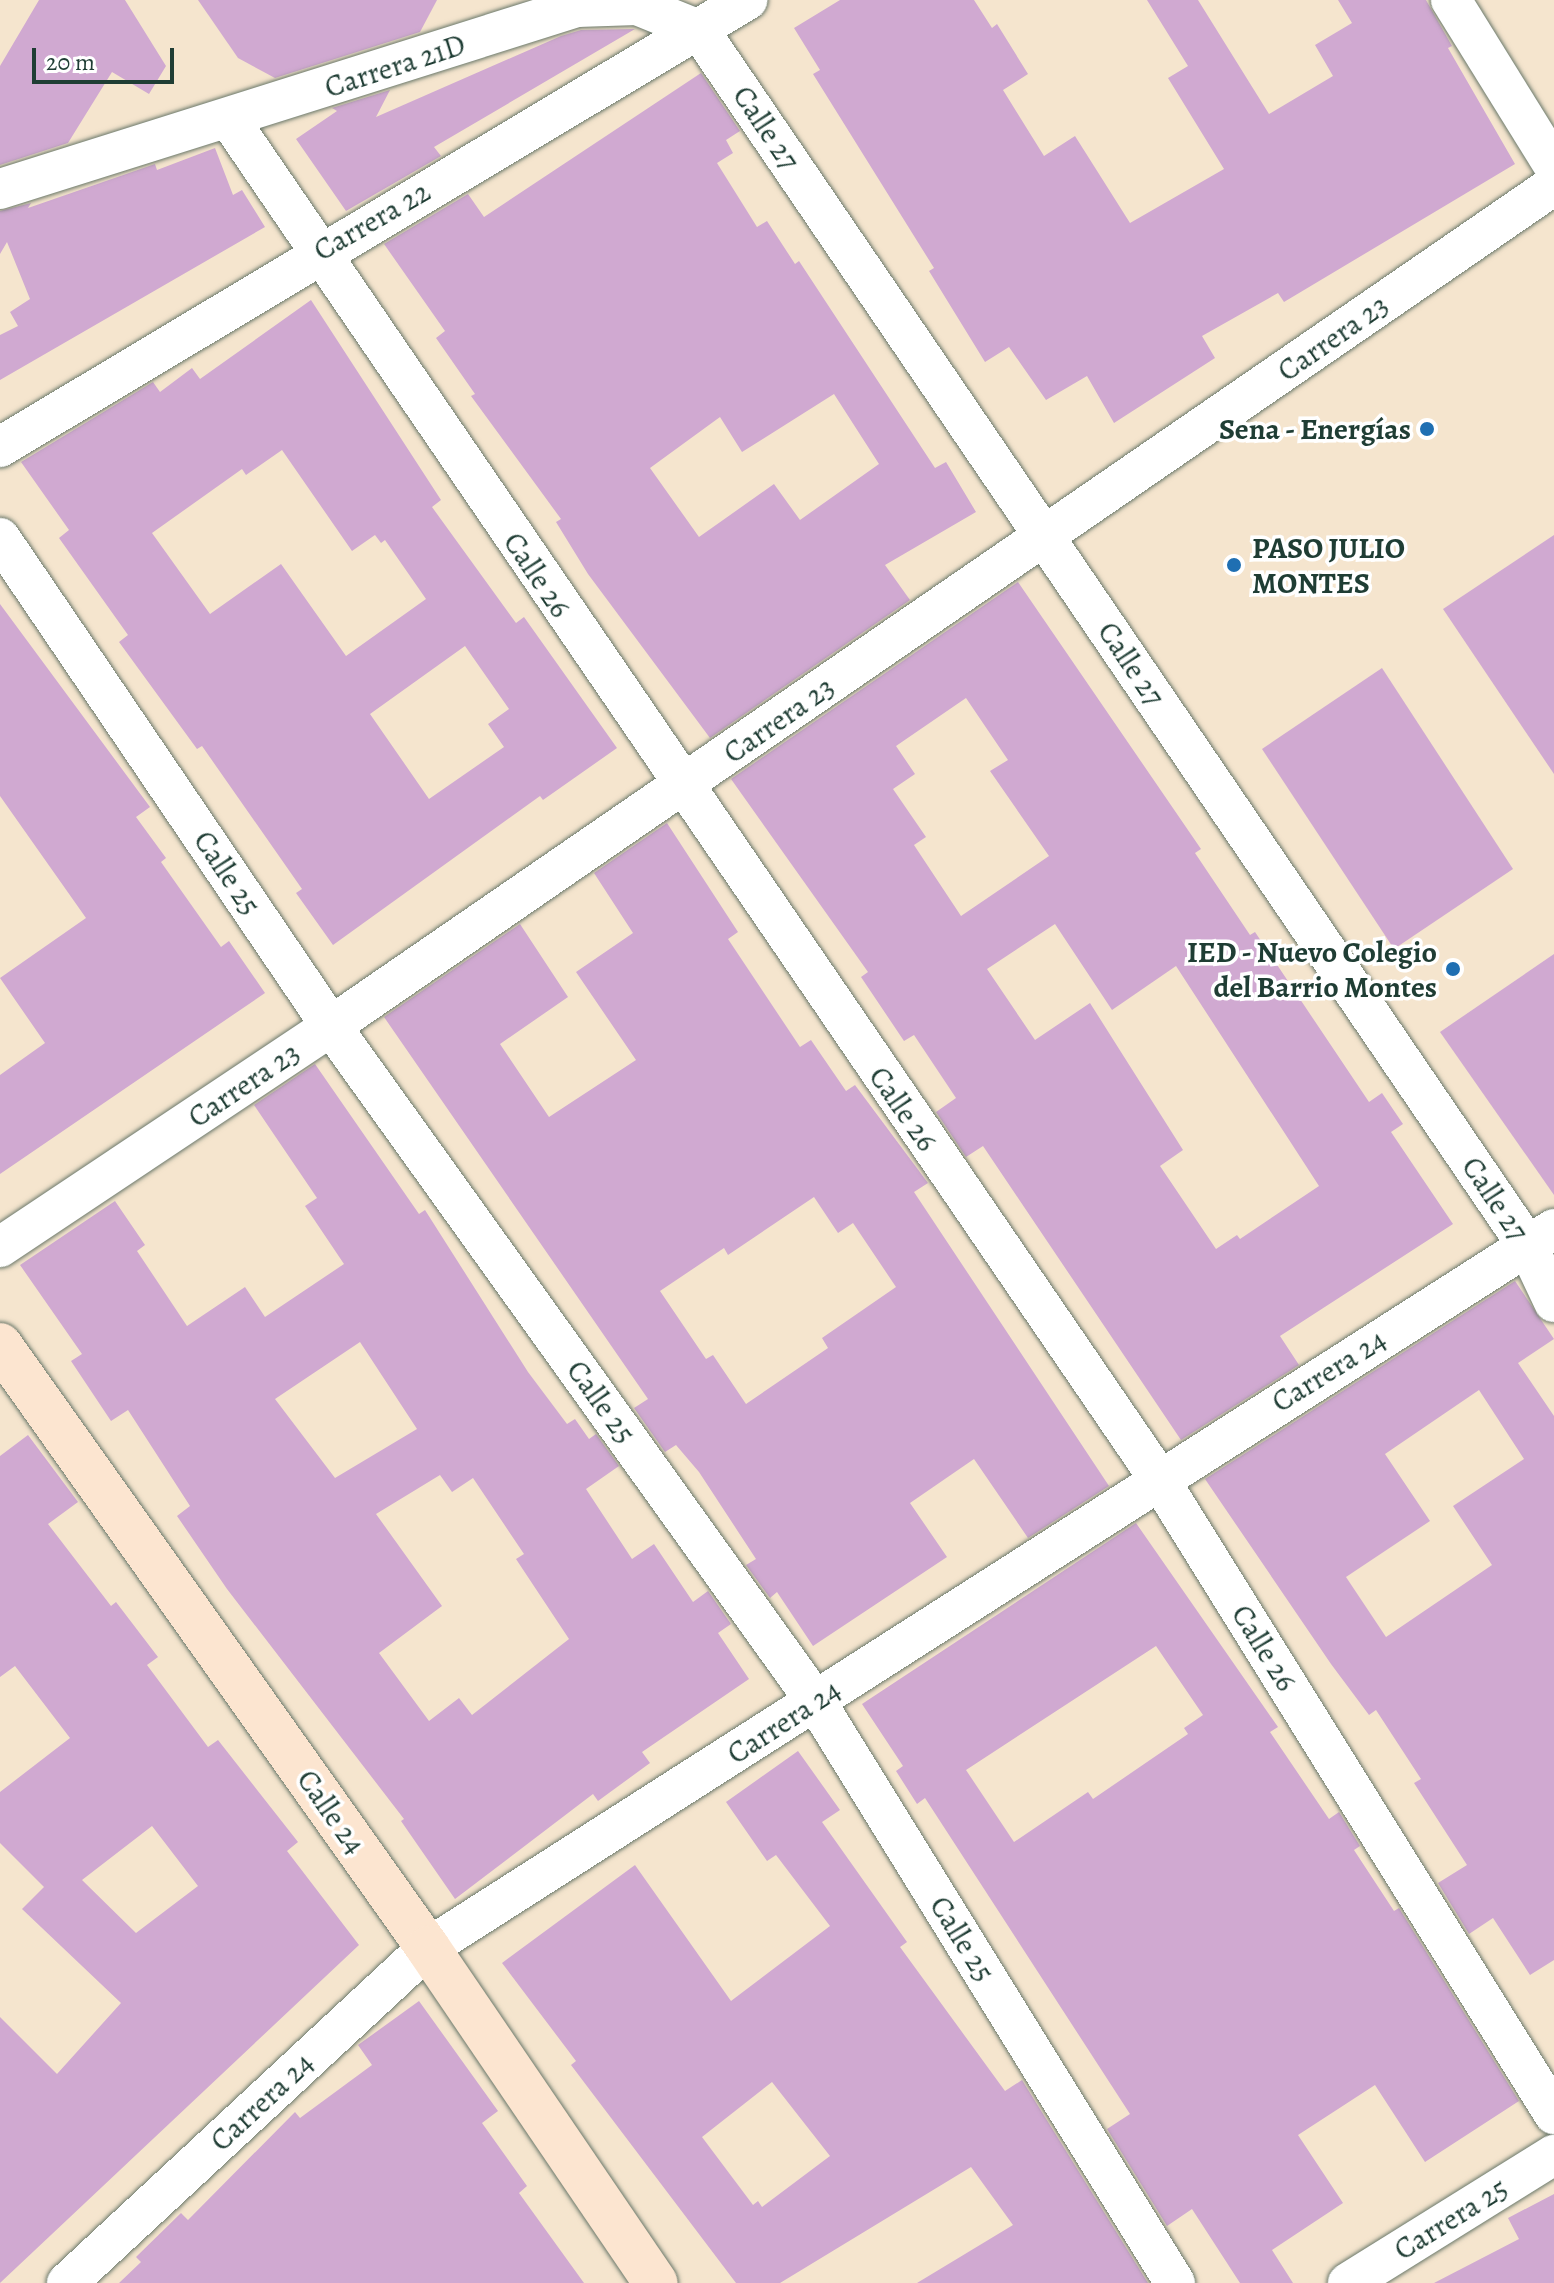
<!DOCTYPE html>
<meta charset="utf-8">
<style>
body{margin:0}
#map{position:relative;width:1554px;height:2283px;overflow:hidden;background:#f5e5ce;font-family:Alegreya,serif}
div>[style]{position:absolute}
.building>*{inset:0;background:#d0a9d1}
.roads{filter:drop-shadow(0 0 2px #6a786a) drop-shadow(0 0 2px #6a786a)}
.street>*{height:40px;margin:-20px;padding:0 20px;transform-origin:20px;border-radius:20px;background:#fff}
.secondary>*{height:44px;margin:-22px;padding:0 22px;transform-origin:22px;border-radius:22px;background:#fce5d0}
.dots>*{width:22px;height:22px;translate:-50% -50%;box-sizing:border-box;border:4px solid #fff;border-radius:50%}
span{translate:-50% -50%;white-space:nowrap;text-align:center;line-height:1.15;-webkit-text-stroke:7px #fff;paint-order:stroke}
.street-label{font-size:30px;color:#1f3d34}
.poi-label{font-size:30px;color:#1f3d34;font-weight:700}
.right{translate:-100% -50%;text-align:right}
.left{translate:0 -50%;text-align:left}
.scale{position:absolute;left:32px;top:48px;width:142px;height:36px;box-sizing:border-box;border:4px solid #1f3d34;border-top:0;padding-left:10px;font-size:24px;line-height:28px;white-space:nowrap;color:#1f3d34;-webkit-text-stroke:6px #fff;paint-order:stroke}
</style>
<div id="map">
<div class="building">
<div style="clip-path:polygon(39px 0,125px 0,166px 66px,149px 94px,112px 72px,68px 143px,0 165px,0 66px)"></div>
<div style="clip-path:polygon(198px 0,437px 0,420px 32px,275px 78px,238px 58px)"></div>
<div style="clip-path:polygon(840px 0,974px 0,992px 28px,997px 24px,1028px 74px,1003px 90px,1044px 156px,1075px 136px,1130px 223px,1224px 169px,1168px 78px,1188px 66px,1147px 0,1198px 0,1269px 114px,1333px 76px,1315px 45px,1352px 23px,1338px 0,1426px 0,1452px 46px,1448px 48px,1515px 164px,1284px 302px,1278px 293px,1202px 336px,1215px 358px,1114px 423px,1087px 376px,1046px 400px,1009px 347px,985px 362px,929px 271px,934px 268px,813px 74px,820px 70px,794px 28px)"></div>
<div style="clip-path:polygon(635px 29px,434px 147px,441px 156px,346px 211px,296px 139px,337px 111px,332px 108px,390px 90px,376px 117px,561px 36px,581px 30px)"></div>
<div style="clip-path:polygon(evenodd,701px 73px,740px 131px,726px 140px,733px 153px,717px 163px,757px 227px,767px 221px,795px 264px,799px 261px,935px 468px,946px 462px,976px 512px,885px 565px,910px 600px,710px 738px,588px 574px,556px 522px,561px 519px,471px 396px,475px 394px,436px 338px,445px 331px,384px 244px,468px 194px,484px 217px,701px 73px,834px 394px,879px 464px,800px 520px,774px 484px,699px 537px,650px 468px,720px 417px,742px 452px,834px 394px)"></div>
<div style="clip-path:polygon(215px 148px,233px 195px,242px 190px,265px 227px,0 380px,0 335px,18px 326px,10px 312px,30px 299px,7px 242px,0 254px,0 211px,31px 203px,28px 208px,155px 164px,157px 170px)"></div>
<div style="clip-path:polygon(evenodd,311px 300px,441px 500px,432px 507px,516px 623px,524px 617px,617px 748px,543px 800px,540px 796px,333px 945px,296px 893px,302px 889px,202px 746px,197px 749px,119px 642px,128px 635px,59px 538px,69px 530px,21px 462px,153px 382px,160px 392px,192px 368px,200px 379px,311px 300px,282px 450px,352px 551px,375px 535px,381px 543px,385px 540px,426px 599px,346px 656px,281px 564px,210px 614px,152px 533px,242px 469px,246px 475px,282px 450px,311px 300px,465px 646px,509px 709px,488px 724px,504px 747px,429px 799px,370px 714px,465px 646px)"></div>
<div style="clip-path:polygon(1554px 535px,1554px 774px,1443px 609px)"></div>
<div style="clip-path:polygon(evenodd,1018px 582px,1201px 849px,1195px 853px,1250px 935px,1255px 932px,1369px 1102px,1382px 1093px,1403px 1124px,1391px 1132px,1453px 1224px,1280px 1336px,1299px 1365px,1181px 1440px,983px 1146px,966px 1157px,936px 1112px,956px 1098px,914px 1035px,904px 1041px,861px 977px,868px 972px,731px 779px,1018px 582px,966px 698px,1008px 760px,990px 771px,1049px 856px,961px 916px,914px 845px,926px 837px,893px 789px,915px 774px,896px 746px,966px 698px,1018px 582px,1055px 924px,1112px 1010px,1176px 966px,1319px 1186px,1240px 1239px,1237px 1235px,1216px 1249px,1160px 1166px,1183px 1150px,1090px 1003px,1035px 1040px,987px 969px,1055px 924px)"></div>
<div style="clip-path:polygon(0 604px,150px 807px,136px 817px,166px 858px,161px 862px,221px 947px,229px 941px,265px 993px,0 1174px,0 1075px,45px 1043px,0 978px,86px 918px,0 796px)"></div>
<div style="clip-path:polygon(1382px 668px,1513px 869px,1394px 949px,1262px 749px)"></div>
<div style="clip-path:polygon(evenodd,667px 823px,738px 932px,728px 939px,800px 1047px,811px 1040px,846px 1091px,855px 1085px,928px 1183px,914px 1192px,1109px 1486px,1028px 1538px,974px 1459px,910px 1503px,947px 1557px,813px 1646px,777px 1592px,770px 1598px,746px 1565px,756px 1559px,699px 1472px,676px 1445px,665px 1452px,634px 1408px,648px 1399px,384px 1017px,520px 924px,568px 997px,500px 1044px,549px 1117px,636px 1060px,576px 972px,633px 933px,594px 873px,667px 823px,814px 1197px,838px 1233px,853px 1223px,896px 1287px,822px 1338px,828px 1348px,746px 1404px,713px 1355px,706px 1359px,660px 1291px,724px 1248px,728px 1255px,814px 1197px)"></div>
<div style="clip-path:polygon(1554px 954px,1554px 1195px,1440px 1032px)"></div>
<div style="clip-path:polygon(evenodd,315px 1064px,419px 1214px,425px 1210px,528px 1372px,567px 1424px,575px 1419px,589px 1439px,596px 1434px,619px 1466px,586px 1489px,632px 1559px,654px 1544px,693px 1602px,708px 1591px,731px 1624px,718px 1633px,749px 1679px,642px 1752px,650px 1763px,598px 1801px,593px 1794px,455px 1899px,401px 1821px,404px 1819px,227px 1589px,177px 1516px,190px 1506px,128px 1410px,111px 1421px,71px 1361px,82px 1354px,20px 1265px,115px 1201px,145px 1245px,137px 1251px,187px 1326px,245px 1287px,265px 1317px,344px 1264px,305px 1206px,317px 1198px,254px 1105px,315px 1064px,360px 1342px,417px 1429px,335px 1478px,275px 1399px,360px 1342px,315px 1064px,440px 1475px,452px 1492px,473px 1478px,524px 1554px,516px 1559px,569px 1639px,472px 1715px,459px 1698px,429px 1721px,379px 1653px,442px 1606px,376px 1514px,440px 1475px)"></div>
<div style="clip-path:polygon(evenodd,1515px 1281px,1554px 1339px,1518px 1363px,1554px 1416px,1554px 1960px,1530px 1975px,1493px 1918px,1469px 1934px,1438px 1883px,1467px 1865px,1414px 1783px,1421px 1779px,1376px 1710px,1369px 1715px,1331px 1664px,1205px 1479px,1515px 1281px,1479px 1390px,1524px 1459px,1453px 1506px,1492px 1565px,1386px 1637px,1346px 1577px,1430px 1521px,1385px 1454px,1479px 1390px)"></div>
<div style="clip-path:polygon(evenodd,28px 1435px,78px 1502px,48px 1524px,111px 1606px,116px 1602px,158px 1657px,147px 1665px,208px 1747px,218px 1740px,298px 1842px,287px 1851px,359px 1945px,0 2283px,0 2017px,57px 2074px,121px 2003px,22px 1909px,44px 1887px,0 1843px,0 1792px,70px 1738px,15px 1666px,0 1677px,0 1456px,28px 1435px,152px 1826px,198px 1886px,136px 1933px,82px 1880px,152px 1826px)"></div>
<div style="clip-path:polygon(evenodd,1136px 1523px,1278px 1727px,1270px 1732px,1329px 1819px,1339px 1812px,1360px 1846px,1354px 1850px,1394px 1911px,1399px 1908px,1519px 2101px,1425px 2162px,1375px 2085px,1298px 2135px,1343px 2203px,1272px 2250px,1293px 2283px,1240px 2283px,1192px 2209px,1167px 2226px,1107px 2129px,1130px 2114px,925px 1798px,917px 1804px,896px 1771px,903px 1766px,862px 1704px,1136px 1523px,1156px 1646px,1203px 1715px,1184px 1728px,1188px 1734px,1093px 1799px,1088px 1792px,1014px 1842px,966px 1770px,1156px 1646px)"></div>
<div style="clip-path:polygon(evenodd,798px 1751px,840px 1810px,822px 1822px,907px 1942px,900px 1947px,1005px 2091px,1022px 2080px,1148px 2283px,917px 2283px,1013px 2225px,971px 2167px,780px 2283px,736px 2283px,571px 2065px,576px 2061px,502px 1963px,635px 1865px,731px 2001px,830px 1926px,776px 1855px,767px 1861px,726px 1802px,798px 1751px,772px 2082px,830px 2156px,762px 2207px,758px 2201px,753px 2205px,702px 2137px,772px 2082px)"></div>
<div style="clip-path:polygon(419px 2001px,498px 2111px,482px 2123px,527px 2186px,519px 2193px,584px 2283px,119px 2283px,141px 2262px,136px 2257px,181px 2213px,188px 2220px,295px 2112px,300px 2118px,372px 2065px,358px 2045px)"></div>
<div style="clip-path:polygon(1554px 2194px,1554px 2283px,1434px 2283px,1519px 2239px,1508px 2218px)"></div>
</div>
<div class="roads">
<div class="street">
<div style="left:1451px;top:0;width:195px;rotate:58.2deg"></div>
<div style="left:229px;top:119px;width:1648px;rotate:55.63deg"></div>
<div style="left:1159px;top:1479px;width:748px;rotate:58.12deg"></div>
<div style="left:0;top:189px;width:605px;rotate:-17.51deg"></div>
<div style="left:577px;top:7px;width:60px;rotate:-1.9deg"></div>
<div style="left:637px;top:5px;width:67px;rotate:22deg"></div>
<div style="left:699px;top:30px;width:1470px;rotate:55.73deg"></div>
<div style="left:1527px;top:1245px;width:63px;rotate:64.7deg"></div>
<div style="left:0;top:447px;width:871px;rotate:-30.9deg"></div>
<div style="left:0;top:538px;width:590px;rotate:55.85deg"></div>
<div style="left:331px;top:1026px;width:832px;rotate:54.34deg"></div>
<div style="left:816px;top:1702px;width:683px;rotate:58.29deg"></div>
<div style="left:0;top:1247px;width:398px;rotate:-33.7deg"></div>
<div style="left:331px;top:1026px;width:1484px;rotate:-34.51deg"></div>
<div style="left:67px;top:2283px;width:492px;rotate:-42.9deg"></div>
<div style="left:428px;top:1948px;width:1336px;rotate:-32.56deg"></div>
<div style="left:1348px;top:2283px;width:243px;rotate:-31.9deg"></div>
</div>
<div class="secondary">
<div style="left:0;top:1345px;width:739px;rotate:54.63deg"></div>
<div style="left:428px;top:1948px;width:405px;rotate:55.8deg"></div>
</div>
</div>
<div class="dots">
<div style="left:1427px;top:429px;background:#1f6fb2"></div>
<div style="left:1234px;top:565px;background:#1f6fb2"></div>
<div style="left:1453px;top:969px;background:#1f6fb2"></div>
</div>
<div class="street-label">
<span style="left:395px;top:66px;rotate:-18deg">Carrera 21D</span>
<span style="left:766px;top:128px;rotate:56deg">Calle 27</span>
<span style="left:372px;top:221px;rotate:-30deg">Carrera 22</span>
<span style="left:1333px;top:338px;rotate:-35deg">Carrera 23</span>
<span style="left:537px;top:575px;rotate:56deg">Calle 26</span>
<span style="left:1131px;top:664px;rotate:56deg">Calle 27</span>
<span style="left:779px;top:720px;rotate:-35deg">Carrera 23</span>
<span style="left:227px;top:873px;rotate:56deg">Calle 25</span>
<span style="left:244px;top:1085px;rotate:-34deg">Carrera 23</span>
<span style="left:903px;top:1109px;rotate:55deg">Calle 26</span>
<span style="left:1495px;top:1199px;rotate:56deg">Calle 27</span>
<span style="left:1329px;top:1371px;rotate:-32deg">Carrera 24</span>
<span style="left:601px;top:1402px;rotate:54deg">Calle 25</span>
<span style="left:1264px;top:1648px;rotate:58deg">Calle 26</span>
<span style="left:784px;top:1722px;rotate:-33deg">Carrera 24</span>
<span style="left:331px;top:1812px;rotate:55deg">Calle 24</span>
<span style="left:962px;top:1939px;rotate:58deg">Calle 25</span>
<span style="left:262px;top:2102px;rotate:-43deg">Carrera 24</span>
<span style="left:1451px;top:2219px;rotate:-32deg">Carrera 25</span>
</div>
<div class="poi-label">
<span class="right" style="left:1411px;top:429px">Sena - Energías</span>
<span class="left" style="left:1252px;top:565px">PASO JULIO<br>MONTES</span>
<span class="right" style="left:1437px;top:969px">IED - Nuevo Colegio<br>del Barrio Montes</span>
</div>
<div class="scale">20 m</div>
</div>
